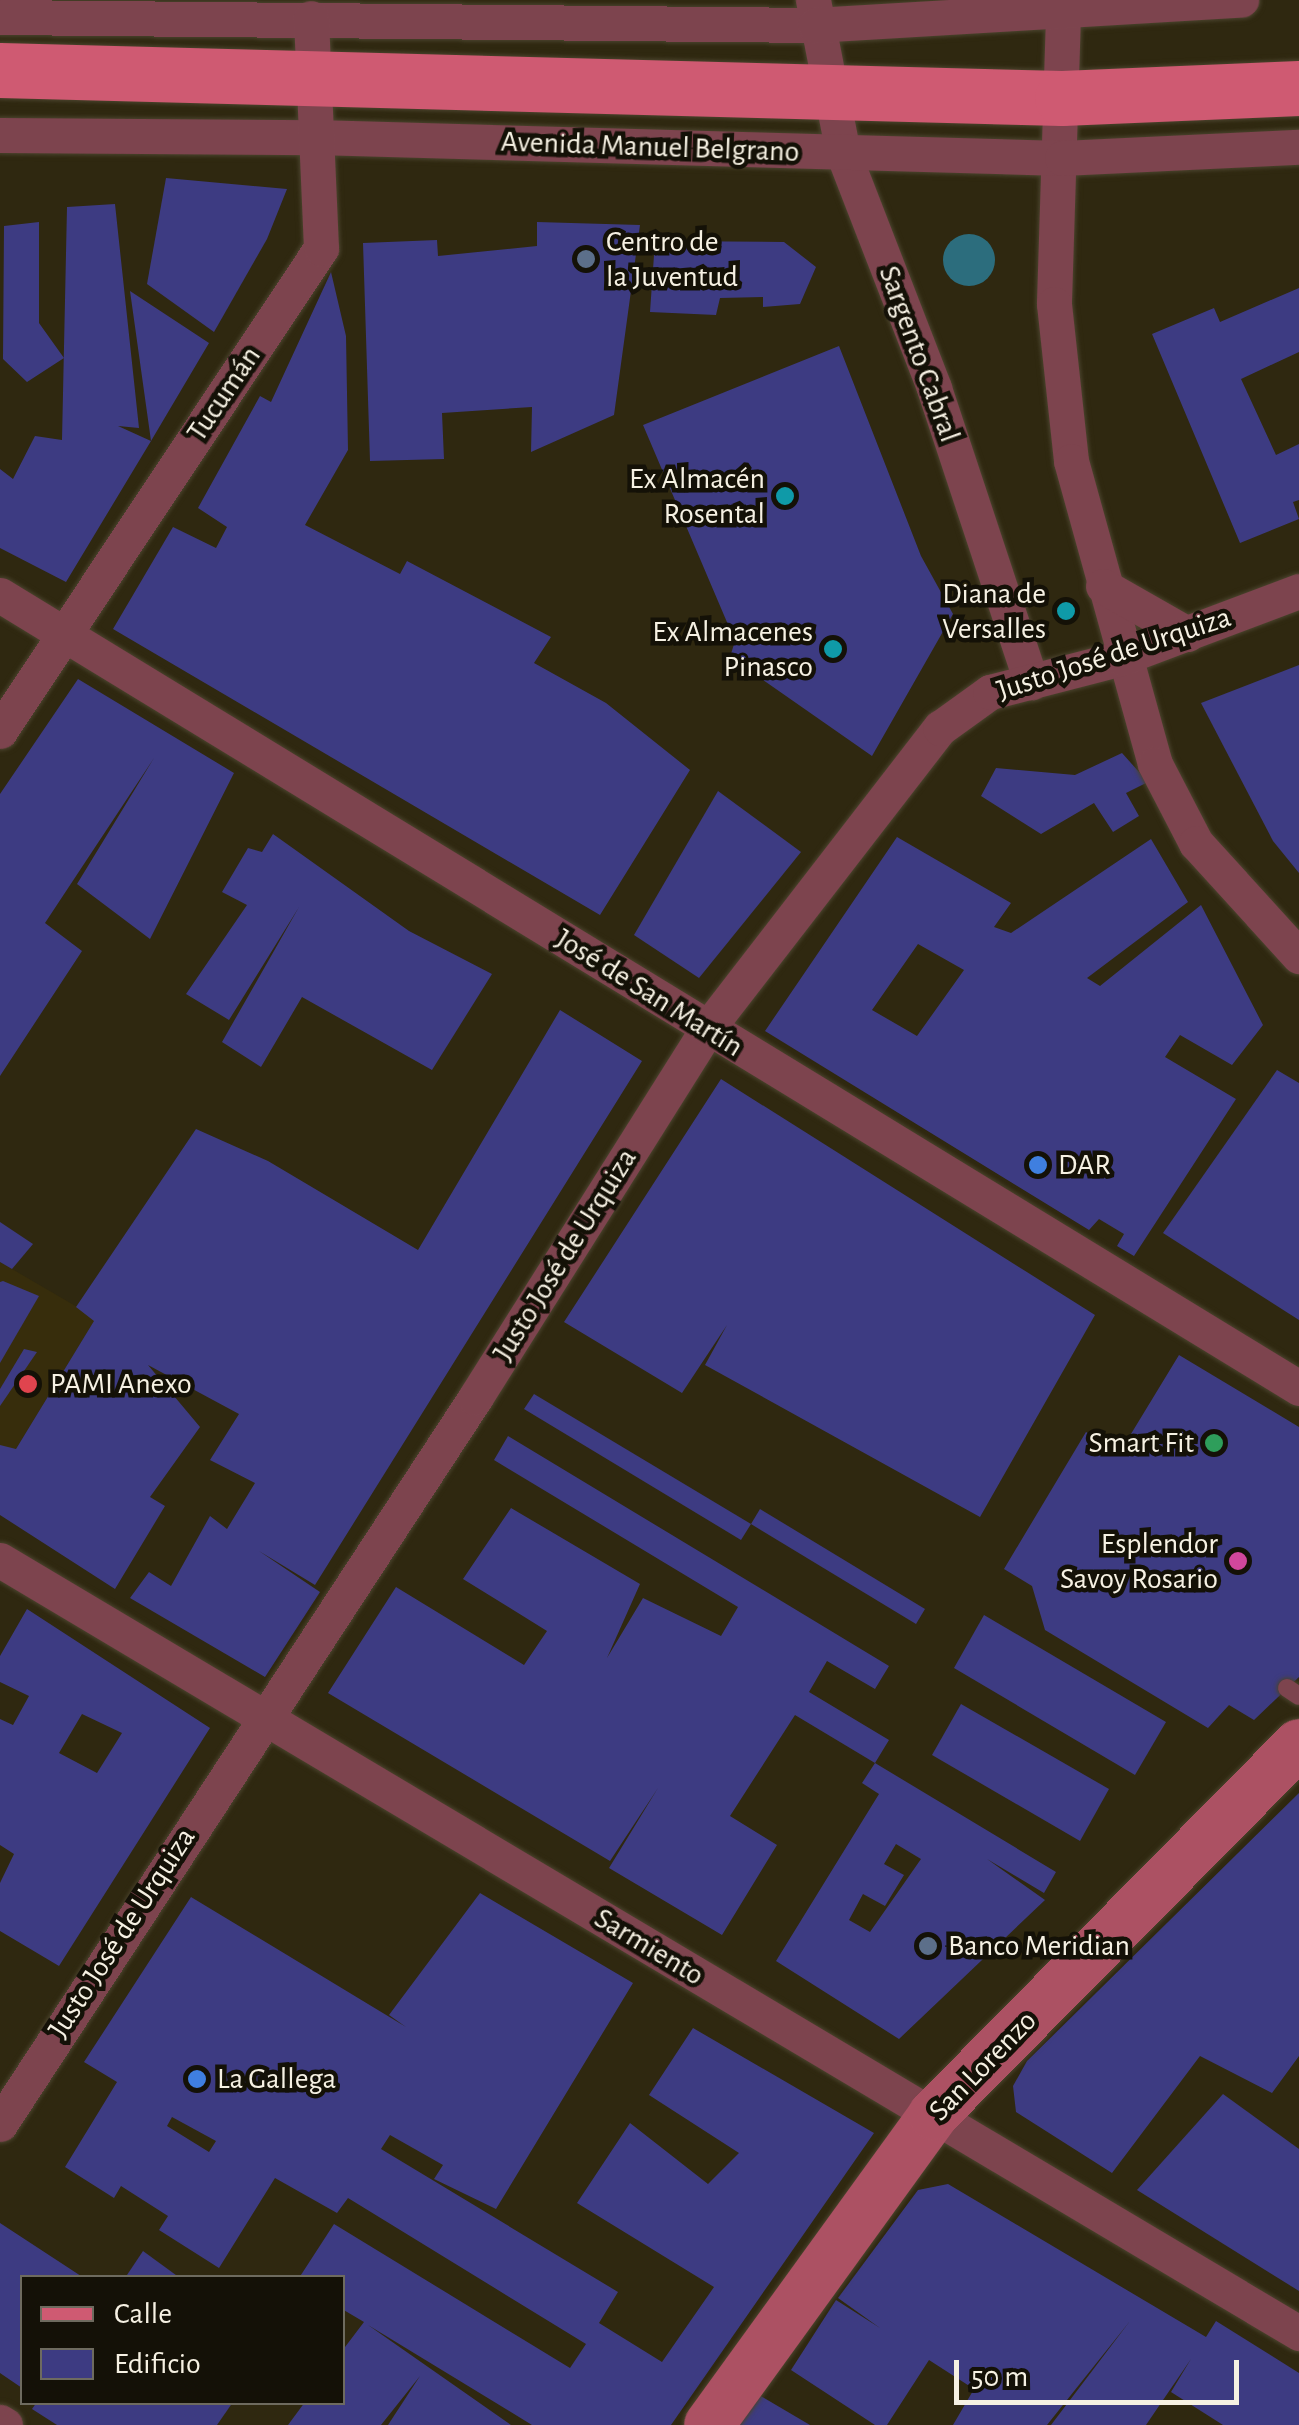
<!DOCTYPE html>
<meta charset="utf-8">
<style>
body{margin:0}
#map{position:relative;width:1299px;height:2425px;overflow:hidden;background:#2f2810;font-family:"Alegreya Sans",sans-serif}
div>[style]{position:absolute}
.built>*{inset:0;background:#372d0c}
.water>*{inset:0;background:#2c6d7d}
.round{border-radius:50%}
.building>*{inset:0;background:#3d3b82}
.roads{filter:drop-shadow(0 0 2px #4b442e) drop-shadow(0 0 2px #4b442e)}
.service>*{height:18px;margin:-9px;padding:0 9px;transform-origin:9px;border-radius:9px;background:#7d444e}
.minor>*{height:35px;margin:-17.5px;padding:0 17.5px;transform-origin:17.5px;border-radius:17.5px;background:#7d444e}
.secondary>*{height:50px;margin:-25px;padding:0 25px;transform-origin:25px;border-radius:25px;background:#ac5163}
.primary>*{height:55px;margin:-27.5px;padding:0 27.5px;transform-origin:27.5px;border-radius:27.5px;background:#cf5a72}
.dots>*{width:28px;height:28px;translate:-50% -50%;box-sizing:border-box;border:5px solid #141107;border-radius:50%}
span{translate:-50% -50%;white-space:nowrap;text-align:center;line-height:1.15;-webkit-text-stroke:9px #141107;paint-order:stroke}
.street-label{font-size:30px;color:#f6f1e3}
.poi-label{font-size:30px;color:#f6f1e3}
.left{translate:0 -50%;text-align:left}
.right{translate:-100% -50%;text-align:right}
.legend{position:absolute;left:20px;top:2275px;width:325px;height:130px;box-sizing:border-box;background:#141107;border:2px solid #6e6b5f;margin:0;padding:12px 18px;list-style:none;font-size:30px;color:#f6f1e3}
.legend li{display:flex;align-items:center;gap:20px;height:50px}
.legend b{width:50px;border:2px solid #6e6b5f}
.scale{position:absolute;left:954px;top:2360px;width:285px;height:45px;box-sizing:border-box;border:5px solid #f6f1e3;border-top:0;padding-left:12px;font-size:30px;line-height:35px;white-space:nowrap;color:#f6f1e3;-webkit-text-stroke:8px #141107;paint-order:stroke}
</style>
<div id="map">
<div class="built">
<div style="clip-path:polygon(0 1262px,96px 1318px,0 1475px)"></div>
</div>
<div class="water">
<div class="round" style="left:943px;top:234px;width:52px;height:52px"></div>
</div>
<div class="building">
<div style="clip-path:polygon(166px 178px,287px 189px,267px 239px,214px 332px,147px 284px)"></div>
<div style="clip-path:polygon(115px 204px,139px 428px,118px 426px,151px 441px,130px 291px,209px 343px,151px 441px,66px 582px,0 548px,0 469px,13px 479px,35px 436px,62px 440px,67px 207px)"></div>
<div style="clip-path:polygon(39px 222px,39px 323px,64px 358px,27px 382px,3px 359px,4px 226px)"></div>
<div style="clip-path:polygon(537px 222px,640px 225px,614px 415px,531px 452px,532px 407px,442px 413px,444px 459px,370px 461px,363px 243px,437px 240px,438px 256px,537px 246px)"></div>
<div style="clip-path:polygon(655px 241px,784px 242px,816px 267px,800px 304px,763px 307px,763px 297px,720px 298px,716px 315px,650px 312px)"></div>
<div style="clip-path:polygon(331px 272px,346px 336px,348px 450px,305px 525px,400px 574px,407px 561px,551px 637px,534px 663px,606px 703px,690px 770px,600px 915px,113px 629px,173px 527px,216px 548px,227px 527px,198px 508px,260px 396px,271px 402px)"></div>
<div style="clip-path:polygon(1299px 288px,1299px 352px,1241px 379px,1276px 455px,1299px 444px,1299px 500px,1293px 502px,1299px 519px,1240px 543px,1152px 334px,1214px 308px,1220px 322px)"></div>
<div style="clip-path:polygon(839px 346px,921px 556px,953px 614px,872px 756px,730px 657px,735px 641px,643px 425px)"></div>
<div style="clip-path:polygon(1299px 665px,1299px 873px,1273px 841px,1201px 703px)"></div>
<div style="clip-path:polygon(78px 679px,234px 773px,150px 939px,77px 884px,154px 758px,45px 923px,82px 951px,0 1076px,0 794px)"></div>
<div style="clip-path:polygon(1122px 753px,1148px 782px,1126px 793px,1139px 816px,1113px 832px,1094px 803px,1041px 834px,981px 796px,996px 768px,1075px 775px)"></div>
<div style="clip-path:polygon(718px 791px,801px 852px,699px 978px,634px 935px)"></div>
<div style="clip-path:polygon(273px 834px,409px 931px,492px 974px,432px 1070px,302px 997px,261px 1067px,222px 1042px,299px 907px,229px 1020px,186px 994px,247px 905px,222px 892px,248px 848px,262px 852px)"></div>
<div style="clip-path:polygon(evenodd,897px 837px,1011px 903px,994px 927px,1011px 933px,1151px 839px,1188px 902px,1087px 978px,1100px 986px,1201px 905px,1263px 1025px,1232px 1065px,1180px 1035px,1165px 1057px,1236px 1099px,1134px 1256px,1117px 1246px,1124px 1234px,1099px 1219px,1089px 1230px,765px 1031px,897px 837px,918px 944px,964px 970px,917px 1036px,872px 1010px,918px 944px)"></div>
<div style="clip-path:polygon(560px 1010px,642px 1061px,315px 1585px,259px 1551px,320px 1592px,265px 1677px,130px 1598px,149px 1572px,171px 1586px,210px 1516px,227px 1529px,255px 1483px,210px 1460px,239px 1414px,148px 1365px,200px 1427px,150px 1497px,165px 1506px,115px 1589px,0 1515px,0 1445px,16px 1449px,94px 1321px,76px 1307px,196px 1129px,268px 1161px,418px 1250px)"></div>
<div style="clip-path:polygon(1277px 1070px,1299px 1083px,1299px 1320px,1163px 1233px)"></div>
<div style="clip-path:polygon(721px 1079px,1095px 1315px,980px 1517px,705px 1365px,727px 1325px,682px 1393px,564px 1322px)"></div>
<div style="clip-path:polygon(0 1222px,33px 1244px,12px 1269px,0 1262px)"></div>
<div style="clip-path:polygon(3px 1281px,39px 1296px,0 1363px,0 1282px)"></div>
<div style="clip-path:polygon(24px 1349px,37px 1352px,0 1406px,0 1389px)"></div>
<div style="clip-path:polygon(1179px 1355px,1299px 1427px,1299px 1677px,1254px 1720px,1229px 1705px,1208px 1728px,1045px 1630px,1032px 1586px,1004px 1569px,1086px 1432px,1120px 1452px)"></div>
<div style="clip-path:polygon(534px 1394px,751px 1524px,741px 1540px,524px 1409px)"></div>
<div style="clip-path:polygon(508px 1436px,889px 1666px,875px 1689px,827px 1661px,809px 1692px,889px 1740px,875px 1763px,795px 1715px,730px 1816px,777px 1845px,722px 1935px,609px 1868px,658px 1788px,610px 1861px,328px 1693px,396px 1587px,524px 1665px,547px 1631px,463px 1579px,511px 1508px,640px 1584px,607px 1658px,643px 1598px,721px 1636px,738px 1607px,494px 1460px)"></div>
<div style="clip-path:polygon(760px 1509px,925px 1609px,916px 1624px,751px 1524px)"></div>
<div style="clip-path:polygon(evenodd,27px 1609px,210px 1728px,59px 1966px,0 1931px,0 1883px,14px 1854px,0 1845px,0 1719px,13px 1725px,29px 1696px,0 1682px,0 1656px,27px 1609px,82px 1714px,122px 1733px,97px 1773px,59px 1753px,82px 1714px)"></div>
<div style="clip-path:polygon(984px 1615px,1166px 1722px,1135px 1775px,954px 1668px)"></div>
<div style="clip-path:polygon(961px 1704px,1109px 1789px,1080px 1841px,932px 1755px)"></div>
<div style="clip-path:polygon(evenodd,875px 1763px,1056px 1872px,1044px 1893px,987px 1859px,1045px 1900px,899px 2039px,776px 1961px,879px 1794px,862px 1783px,875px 1763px,896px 1844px,921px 1859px,870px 1932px,849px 1920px,863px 1894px,885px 1906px,904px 1875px,884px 1864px,896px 1844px)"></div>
<div style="clip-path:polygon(1299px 1793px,1299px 2056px,1272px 2093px,1200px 2056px,1112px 2173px,1016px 2112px,1013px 2086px,1027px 2061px)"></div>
<div style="clip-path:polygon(evenodd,480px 1893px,633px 1983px,496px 2209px,434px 2179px,443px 2165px,390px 2135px,381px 2149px,618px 2292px,599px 2323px,662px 2362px,714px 2287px,577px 2203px,630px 2123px,708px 2184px,739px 2153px,649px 2095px,693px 2028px,874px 2133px,671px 2425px,532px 2425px,368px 2325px,511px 2425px,388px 2425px,420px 2376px,381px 2425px,288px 2425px,305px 2402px,342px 2402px,342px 2351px,364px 2322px,342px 2309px,342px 2278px,299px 2278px,334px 2224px,570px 2368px,586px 2344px,348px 2198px,337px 2213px,275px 2178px,219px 2268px,159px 2230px,168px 2216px,121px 2186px,114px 2198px,65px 2167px,117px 2082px,84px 2062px,191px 1897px,406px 2027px,389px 2015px,480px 1893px,172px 2117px,216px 2141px,209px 2152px,167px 2126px,172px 2117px)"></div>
<div style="clip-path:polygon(1223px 2094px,1299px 2149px,1299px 2291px,1137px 2190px)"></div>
<div style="clip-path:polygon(948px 2184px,1206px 2337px,1216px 2321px,1299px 2373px,1299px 2425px,1223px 2425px,1171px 2392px,1191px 2359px,1146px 2425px,1051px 2425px,1130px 2321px,1047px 2425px,953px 2425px,974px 2389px,929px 2360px,887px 2425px,875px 2425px,791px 2370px,836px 2300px,880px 2328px,838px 2298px,918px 2190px)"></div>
<div style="clip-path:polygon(0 2223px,84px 2278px,22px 2278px,22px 2388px,0 2373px)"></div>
<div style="clip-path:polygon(143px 2251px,180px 2278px,125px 2278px)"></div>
<div style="clip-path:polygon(754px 2392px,810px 2425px,734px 2425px)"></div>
<div style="clip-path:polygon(37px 2402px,233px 2402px,217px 2425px,57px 2425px,32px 2409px)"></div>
</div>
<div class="roads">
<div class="service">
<div style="left:1287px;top:1688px;width:14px;rotate:34deg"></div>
</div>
<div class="minor">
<div style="left:813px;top:0;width:156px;rotate:78.9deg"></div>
<div style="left:843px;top:153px;width:252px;rotate:68.8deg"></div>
<div style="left:934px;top:388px;width:310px;rotate:71.7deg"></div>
<div style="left:1063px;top:15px;width:289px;rotate:91.8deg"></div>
<div style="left:1054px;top:304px;width:158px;rotate:83.8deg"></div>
<div style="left:1071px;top:461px;width:314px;rotate:74.5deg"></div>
<div style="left:1155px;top:764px;width:89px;rotate:62.6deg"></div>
<div style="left:1196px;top:843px;width:153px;rotate:47.7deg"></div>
<div style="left:0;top:17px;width:815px;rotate:0.56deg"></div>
<div style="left:815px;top:25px;width:427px;rotate:-3.4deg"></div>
<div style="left:0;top:135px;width:316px;rotate:0.4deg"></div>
<div style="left:316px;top:137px;width:746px;rotate:1.61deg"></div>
<div style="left:1062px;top:158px;width:237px;rotate:-2.7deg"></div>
<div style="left:1103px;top:586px;width:97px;rotate:29.7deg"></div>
<div style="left:0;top:595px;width:1522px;rotate:31.4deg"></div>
<div style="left:0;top:731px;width:580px;rotate:-56.39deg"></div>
<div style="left:321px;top:248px;width:230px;rotate:-92.5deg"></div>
<div style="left:0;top:1560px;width:1512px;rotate:30.76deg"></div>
<div style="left:0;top:2124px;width:868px;rotate:-56.8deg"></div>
<div style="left:475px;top:1398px;width:436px;rotate:-57.8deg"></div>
<div style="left:707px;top:1029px;width:381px;rotate:-52.3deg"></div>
<div style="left:940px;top:728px;width:62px;rotate:-35.8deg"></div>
<div style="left:990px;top:692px;width:135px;rotate:-14.5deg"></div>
<div style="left:1121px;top:658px;width:190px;rotate:-20.6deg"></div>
<div style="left:0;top:2422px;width:6px;rotate:31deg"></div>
</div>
<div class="secondary">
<div style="left:709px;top:2425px;width:382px;rotate:-54.1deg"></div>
<div style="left:933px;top:2115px;width:521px;rotate:-45.39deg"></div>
</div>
<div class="primary">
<div style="left:0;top:70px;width:1062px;rotate:1.51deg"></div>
<div style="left:1062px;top:98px;width:237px;rotate:-2.4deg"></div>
</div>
</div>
<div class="dots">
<div style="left:586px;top:259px;background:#5c6f8a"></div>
<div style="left:785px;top:496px;background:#0f9aa8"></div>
<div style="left:1066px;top:611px;background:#0f9aa8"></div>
<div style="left:833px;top:649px;background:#0f9aa8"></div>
<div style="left:1038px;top:1165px;background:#3f7fe0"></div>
<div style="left:28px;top:1384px;background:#e0444e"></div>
<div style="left:1214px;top:1443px;background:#2e9e5b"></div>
<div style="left:1238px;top:1561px;background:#d1479c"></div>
<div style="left:928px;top:1946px;background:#5c6f8a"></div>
<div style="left:197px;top:2079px;background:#3f7fe0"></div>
</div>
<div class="street-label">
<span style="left:650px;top:147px;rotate:2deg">Avenida Manuel Belgrano</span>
<span style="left:919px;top:354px;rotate:70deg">Sargento Cabral</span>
<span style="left:224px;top:394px;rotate:-56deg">Tucumán</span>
<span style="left:1114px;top:654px;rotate:-18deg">Justo José de Urquiza</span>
<span style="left:649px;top:993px;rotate:32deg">José de San Martín</span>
<span style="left:565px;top:1255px;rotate:-58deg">Justo José de Urquiza</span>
<span style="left:122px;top:1933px;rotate:-57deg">Justo José de Urquiza</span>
<span style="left:649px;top:1947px;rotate:31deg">Sarmiento</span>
<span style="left:983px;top:2066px;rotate:-46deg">San Lorenzo</span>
</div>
<div class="poi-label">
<span class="left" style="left:606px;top:259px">Centro de<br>la Juventud</span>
<span class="right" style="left:765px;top:496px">Ex Almacén<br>Rosental</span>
<span class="right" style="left:1046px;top:611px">Diana de<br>Versalles</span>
<span class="right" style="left:813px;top:649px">Ex Almacenes<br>Pinasco</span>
<span class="left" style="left:1058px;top:1165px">DAR</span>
<span class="left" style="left:50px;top:1384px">PAMI Anexo</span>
<span class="right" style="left:1194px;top:1443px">Smart Fit</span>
<span class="right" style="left:1218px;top:1561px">Esplendor<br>Savoy Rosario</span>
<span class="left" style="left:948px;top:1946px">Banco Meridian</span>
<span class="left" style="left:217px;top:2079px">La Gallega</span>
</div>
<ul class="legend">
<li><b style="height:12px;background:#cf5a72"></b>Calle</li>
<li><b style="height:28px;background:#3d3b82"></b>Edificio</li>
</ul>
<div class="scale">50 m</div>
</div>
